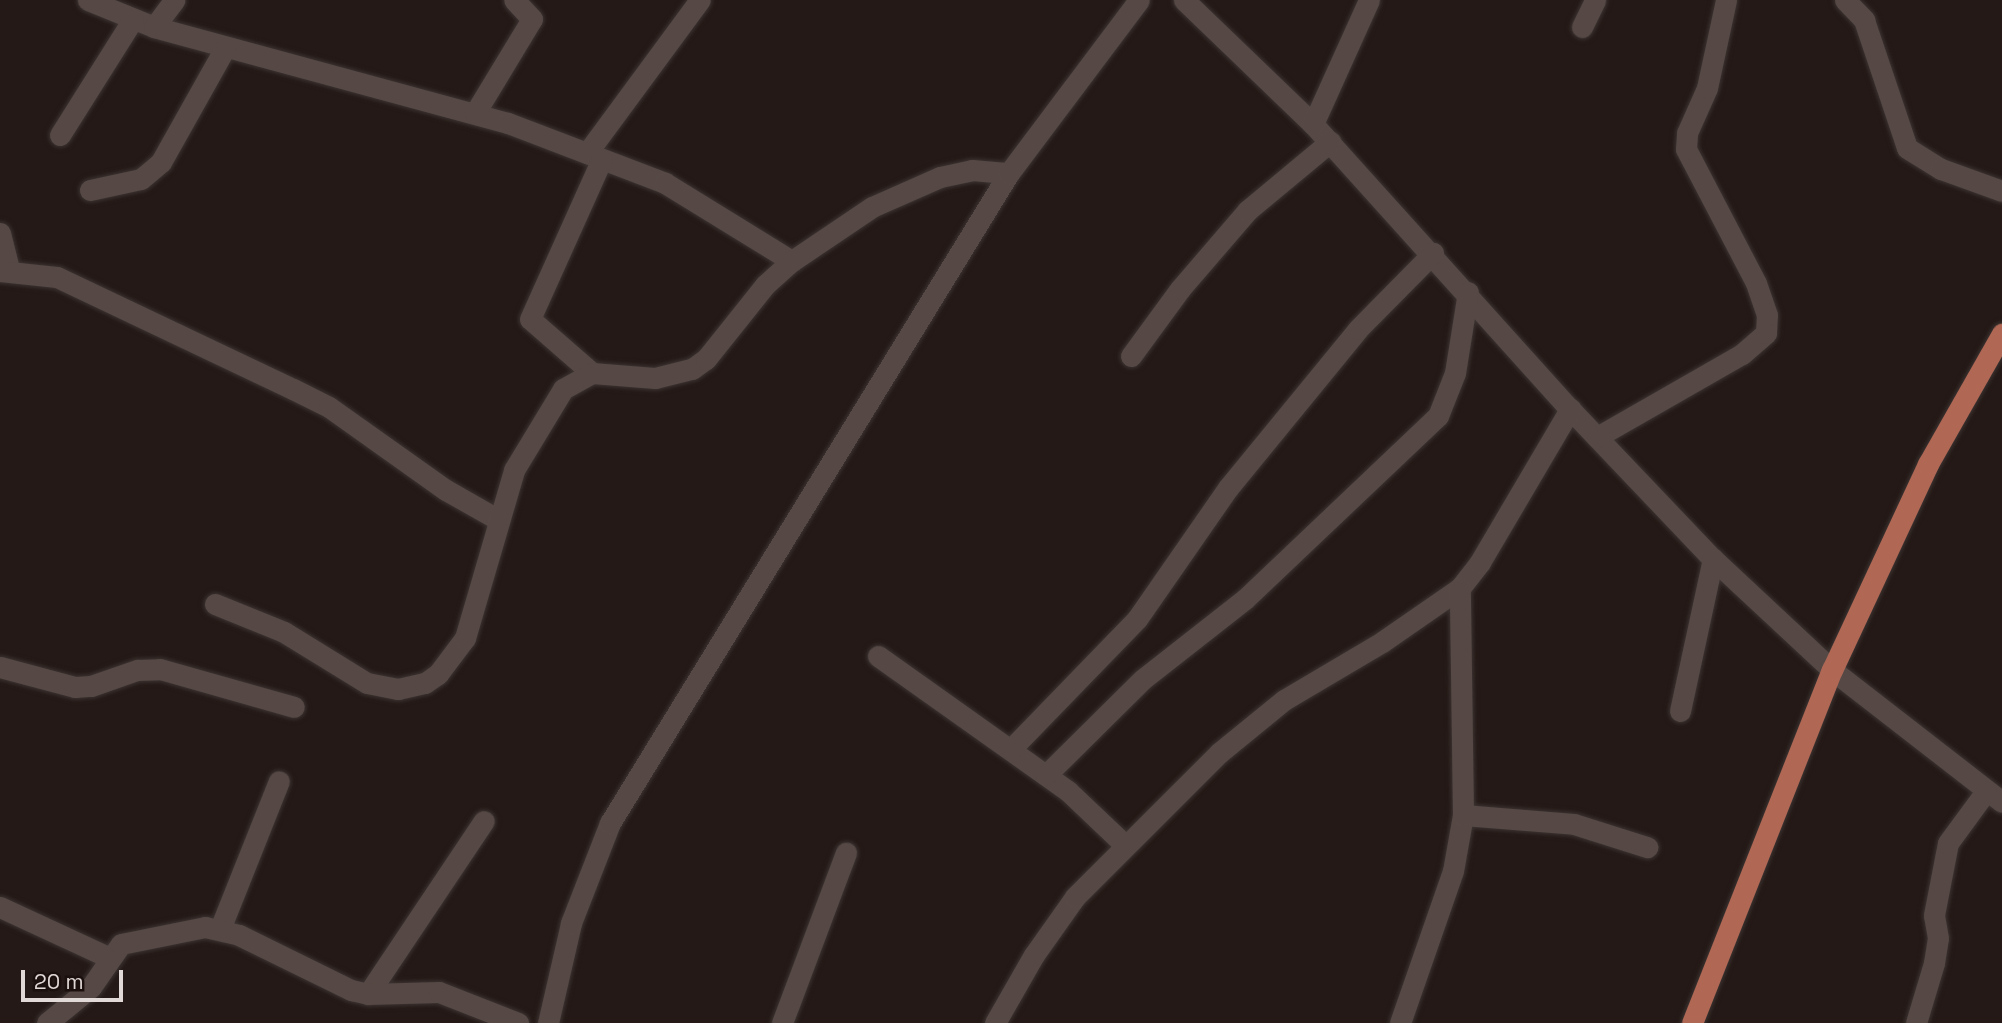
<!DOCTYPE html>
<style>
body{margin:0}
#map{position:relative;width:2002px;height:1023px;overflow:hidden;background:#241916;font-family:"Space Grotesk",sans-serif}
div>[style]{position:absolute}
.roads{filter:drop-shadow(0 0 2px #3c3432) drop-shadow(0 0 2px #3c3432)}
.minor>*{height:21px;margin:-10.5px;padding:0 10.5px;transform-origin:10.5px;border-radius:10.5px;background:#564945}
.major>*{height:21px;margin:-10.5px;padding:0 10.5px;transform-origin:10.5px;border-radius:10.5px;background:#b06855}
span{translate:-50% -50%;white-space:nowrap;text-align:center;line-height:1.15;-webkit-text-stroke:7px #1b100d;paint-order:stroke}
.scale{position:absolute;left:21px;top:970px;width:102px;height:32px;box-sizing:border-box;border:4px solid #e1d9d7;border-top:0;padding-left:9px;font-size:21px;line-height:24px;white-space:nowrap;color:#e1d9d7;-webkit-text-stroke:5px #1b100d;paint-order:stroke}
</style>
<div id="map">
<div class="roads">
<div class="minor">
<div style="left:88px;top:0;width:71px;rotate:22.2deg"></div>
<div style="left:154px;top:27px;width:367px;rotate:15.2deg"></div>
<div style="left:508px;top:123px;width:168px;rotate:20.9deg"></div>
<div style="left:665px;top:183px;width:149px;rotate:31.6deg"></div>
<div style="left:1184px;top:0;width:179px;rotate:43.9deg"></div>
<div style="left:1313px;top:124px;width:384px;rotate:48deg"></div>
<div style="left:1570px;top:409px;width:207px;rotate:46.4deg"></div>
<div style="left:1713px;top:559px;width:163px;rotate:43deg"></div>
<div style="left:1832px;top:670px;width:215px;rotate:37.8deg"></div>
<div style="left:1845px;top:0;width:28px;rotate:46deg"></div>
<div style="left:1864px;top:20px;width:135px;rotate:71.4deg"></div>
<div style="left:1907px;top:148px;width:40px;rotate:32deg"></div>
<div style="left:1941px;top:169px;width:65px;rotate:19.8deg"></div>
<div style="left:154px;top:27px;width:34px;rotate:-53deg"></div>
<div style="left:1582px;top:27px;width:30px;rotate:-64deg"></div>
<div style="left:475px;top:113px;width:110px;rotate:-58.8deg"></div>
<div style="left:532px;top:19px;width:26px;rotate:-133deg"></div>
<div style="left:1313px;top:124px;width:136px;rotate:-65.7deg"></div>
<div style="left:60px;top:135px;width:137px;rotate:-57.8deg"></div>
<div style="left:587px;top:153px;width:190px;rotate:-53.6deg"></div>
<div style="left:90px;top:190px;width:52px;rotate:-12.2deg"></div>
<div style="left:141px;top:179px;width:26px;rotate:-40deg"></div>
<div style="left:161px;top:162px;width:131px;rotate:-60.7deg"></div>
<div style="left:0;top:233px;width:37px;rotate:76deg"></div>
<div style="left:0;top:271px;width:57px;rotate:6deg"></div>
<div style="left:57px;top:277px;width:261px;rotate:25.4deg"></div>
<div style="left:293px;top:389px;width:40px;rotate:26.6deg"></div>
<div style="left:329px;top:407px;width:143px;rotate:35.4deg"></div>
<div style="left:446px;top:490px;width:61px;rotate:29.5deg"></div>
<div style="left:1131px;top:356px;width:83px;rotate:-53.8deg"></div>
<div style="left:1180px;top:289px;width:104px;rotate:-49.3deg"></div>
<div style="left:1248px;top:210px;width:107px;rotate:-39.7deg"></div>
<div style="left:592px;top:373px;width:82px;rotate:-138.9deg"></div>
<div style="left:530px;top:319px;width:175px;rotate:-65.8deg"></div>
<div style="left:1597px;top:437px;width:167px;rotate:-29.8deg"></div>
<div style="left:1742px;top:354px;width:32px;rotate:-41deg"></div>
<div style="left:1766px;top:333px;width:18px;rotate:-87deg"></div>
<div style="left:1767px;top:315px;width:34px;rotate:-109deg"></div>
<div style="left:1756px;top:283px;width:151px;rotate:-117.6deg"></div>
<div style="left:1686px;top:149px;width:16px;rotate:-86deg"></div>
<div style="left:1687px;top:133px;width:49px;rotate:-66deg"></div>
<div style="left:1707px;top:88px;width:90px;rotate:-77.8deg"></div>
<div style="left:215px;top:604px;width:74px;rotate:22.1deg"></div>
<div style="left:284px;top:632px;width:97px;rotate:31.6deg"></div>
<div style="left:367px;top:683px;width:32px;rotate:11deg"></div>
<div style="left:398px;top:689px;width:28px;rotate:-13deg"></div>
<div style="left:425px;top:683px;width:16px;rotate:-35deg"></div>
<div style="left:438px;top:674px;width:45px;rotate:-53.1deg"></div>
<div style="left:465px;top:638px;width:175px;rotate:-73.7deg"></div>
<div style="left:514px;top:470px;width:95px;rotate:-58.8deg"></div>
<div style="left:563px;top:389px;width:33px;rotate:-29deg"></div>
<div style="left:592px;top:373px;width:63px;rotate:4.5deg"></div>
<div style="left:655px;top:378px;width:38px;rotate:-14deg"></div>
<div style="left:692px;top:369px;width:17px;rotate:-36deg"></div>
<div style="left:706px;top:359px;width:95px;rotate:-51.4deg"></div>
<div style="left:765px;top:285px;width:36px;rotate:-42deg"></div>
<div style="left:792px;top:261px;width:97px;rotate:-34deg"></div>
<div style="left:872px;top:207px;width:74px;rotate:-23.8deg"></div>
<div style="left:940px;top:177px;width:33px;rotate:-12deg"></div>
<div style="left:972px;top:170px;width:37px;rotate:5deg"></div>
<div style="left:878px;top:656px;width:233px;rotate:35.4deg"></div>
<div style="left:1068px;top:791px;width:79px;rotate:43.5deg"></div>
<div style="left:0;top:667px;width:78px;rotate:14.9deg"></div>
<div style="left:75px;top:687px;width:16px;rotate:-4deg"></div>
<div style="left:91px;top:686px;width:49px;rotate:-19.2deg"></div>
<div style="left:137px;top:670px;width:23px;rotate:-2deg"></div>
<div style="left:160px;top:669px;width:139px;rotate:15.8deg"></div>
<div style="left:1680px;top:711px;width:156px;rotate:-77.8deg"></div>
<div style="left:1011px;top:749px;width:181px;rotate:-45.9deg"></div>
<div style="left:1137px;top:619px;width:160px;rotate:-55.2deg"></div>
<div style="left:1228px;top:488px;width:205px;rotate:-50.7deg"></div>
<div style="left:1358px;top:329px;width:107px;rotate:-45.4deg"></div>
<div style="left:1046px;top:775px;width:136px;rotate:-44.7deg"></div>
<div style="left:1143px;top:679px;width:130px;rotate:-38.1deg"></div>
<div style="left:1245px;top:599px;width:266px;rotate:-43.5deg"></div>
<div style="left:1438px;top:416px;width:46px;rotate:-68.4deg"></div>
<div style="left:1455px;top:373px;width:82px;rotate:-80.9deg"></div>
<div style="left:1463px;top:815px;width:111px;rotate:4.6deg"></div>
<div style="left:1574px;top:824px;width:77px;rotate:17.5deg"></div>
<div style="left:0;top:907px;width:119px;rotate:24.8deg"></div>
<div style="left:220px;top:929px;width:159px;rotate:-68.3deg"></div>
<div style="left:368px;top:994px;width:208px;rotate:-56.2deg"></div>
<div style="left:47px;top:1023px;width:57px;rotate:-39.3deg"></div>
<div style="left:91px;top:987px;width:52px;rotate:-55.1deg"></div>
<div style="left:121px;top:944px;width:86px;rotate:-11.4deg"></div>
<div style="left:205px;top:927px;width:35px;rotate:13deg"></div>
<div style="left:239px;top:935px;width:125px;rotate:26.2deg"></div>
<div style="left:351px;top:990px;width:17px;rotate:13deg"></div>
<div style="left:368px;top:994px;width:71px;rotate:-1.6deg"></div>
<div style="left:439px;top:992px;width:85px;rotate:21.4deg"></div>
<div style="left:548px;top:1023px;width:103px;rotate:-77deg"></div>
<div style="left:571px;top:923px;width:107px;rotate:-68.7deg"></div>
<div style="left:610px;top:823px;width:763px;rotate:-58.46deg"></div>
<div style="left:1009px;top:173px;width:216px;rotate:-53.1deg"></div>
<div style="left:782px;top:1023px;width:182px;rotate:-69.4deg"></div>
<div style="left:995px;top:1023px;width:78px;rotate:-60.2deg"></div>
<div style="left:1034px;top:955px;width:71px;rotate:-54.7deg"></div>
<div style="left:1075px;top:897px;width:204px;rotate:-45deg"></div>
<div style="left:1219px;top:753px;width:84px;rotate:-39.2deg"></div>
<div style="left:1284px;top:700px;width:114px;rotate:-30.6deg"></div>
<div style="left:1382px;top:642px;width:95px;rotate:-34.7deg"></div>
<div style="left:1460px;top:588px;width:33px;rotate:-52deg"></div>
<div style="left:1480px;top:562px;width:178px;rotate:-59.5deg"></div>
<div style="left:1400px;top:1023px;width:161px;rotate:-70.8deg"></div>
<div style="left:1453px;top:871px;width:57px;rotate:-79.9deg"></div>
<div style="left:1463px;top:815px;width:227px;rotate:-90.8deg"></div>
<div style="left:1916px;top:1023px;width:63px;rotate:-73.3deg"></div>
<div style="left:1934px;top:963px;width:25px;rotate:-81deg"></div>
<div style="left:1938px;top:938px;width:23px;rotate:-100deg"></div>
<div style="left:1934px;top:915px;width:73px;rotate:-79deg"></div>
<div style="left:1948px;top:843px;width:64px;rotate:-53.8deg"></div>
</div>
<div class="major">
<div style="left:1692px;top:1023px;width:380px;rotate:-68.4deg"></div>
<div style="left:1832px;top:670px;width:227px;rotate:-65deg"></div>
<div style="left:1928px;top:464px;width:150px;rotate:-60.4deg"></div>
</div>
</div>
<div class="scale">20 m</div>
</div>
